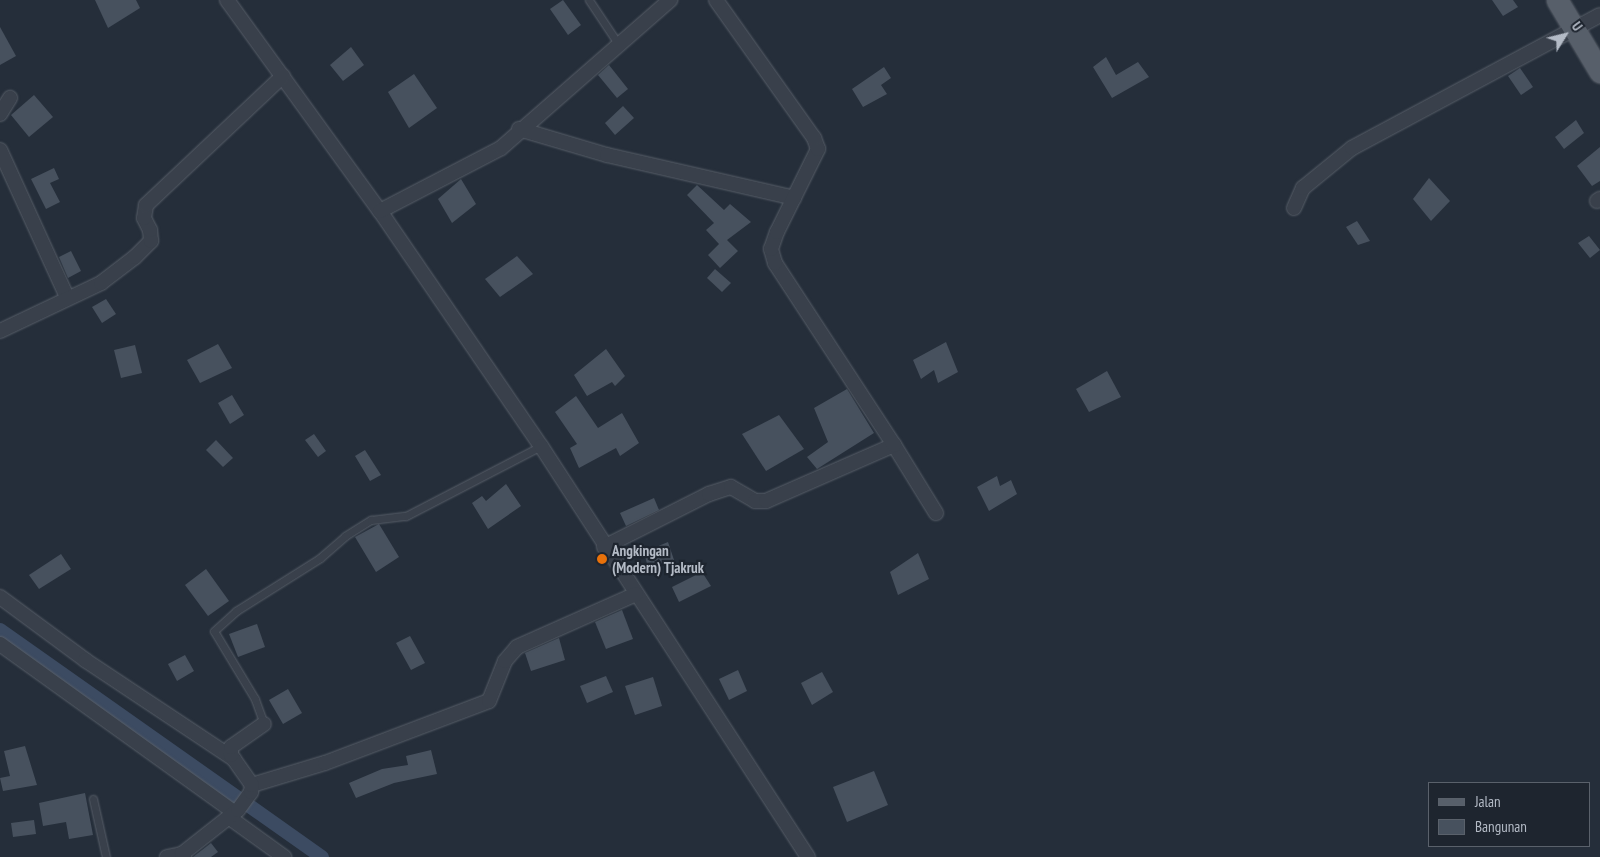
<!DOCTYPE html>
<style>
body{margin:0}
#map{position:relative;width:1600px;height:857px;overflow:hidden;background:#252e3a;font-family:"PT Sans Narrow",sans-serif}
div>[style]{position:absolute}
.canal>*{height:14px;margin:-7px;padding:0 7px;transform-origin:7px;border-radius:7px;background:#3c4b62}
.building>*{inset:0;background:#47515e}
.roads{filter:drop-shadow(0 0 1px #575e68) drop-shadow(0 0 1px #575e68)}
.service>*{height:7px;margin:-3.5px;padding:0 3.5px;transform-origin:3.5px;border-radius:3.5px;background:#39404b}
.minor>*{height:14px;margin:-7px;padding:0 7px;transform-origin:7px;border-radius:7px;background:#39404b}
.primary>*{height:21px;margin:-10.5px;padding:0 10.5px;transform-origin:10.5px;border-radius:10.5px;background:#575f6a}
.dots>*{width:14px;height:14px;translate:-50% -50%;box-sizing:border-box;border:2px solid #1e252f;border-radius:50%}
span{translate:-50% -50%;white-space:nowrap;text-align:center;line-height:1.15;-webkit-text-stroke:4.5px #1e252f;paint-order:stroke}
.poi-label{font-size:15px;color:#b4bbc6;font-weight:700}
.left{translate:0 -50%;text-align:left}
.legend{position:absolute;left:1428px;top:782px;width:162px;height:65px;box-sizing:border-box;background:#1e252f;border:1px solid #5a616b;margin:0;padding:6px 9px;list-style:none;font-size:15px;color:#b4bbc6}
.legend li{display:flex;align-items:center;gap:10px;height:25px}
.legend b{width:25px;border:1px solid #5a616b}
.north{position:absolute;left:1540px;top:10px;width:50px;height:50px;-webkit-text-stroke:4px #1e252f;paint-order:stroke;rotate:54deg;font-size:14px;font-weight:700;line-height:20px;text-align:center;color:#b4bbc6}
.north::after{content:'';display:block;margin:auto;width:18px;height:22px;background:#b4bbc6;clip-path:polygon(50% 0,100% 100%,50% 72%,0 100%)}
</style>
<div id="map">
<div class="canal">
<div style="left:0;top:630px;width:394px;rotate:35.2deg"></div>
</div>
<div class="building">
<div style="clip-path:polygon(95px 0,136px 0,140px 8px,108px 28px)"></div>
<div style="clip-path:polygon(563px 0,581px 25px,568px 35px,550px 9px)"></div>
<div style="clip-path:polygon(1492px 0,1513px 0,1518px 7px,1503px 16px)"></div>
<div style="clip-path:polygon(0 27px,16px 56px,0 65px)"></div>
<div style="clip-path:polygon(351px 47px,364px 65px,343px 81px,330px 65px)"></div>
<div style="clip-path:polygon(1106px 57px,1116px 75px,1138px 62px,1149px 77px,1112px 98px,1093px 67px)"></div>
<div style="clip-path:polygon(609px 65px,628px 89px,617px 98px,598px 75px)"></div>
<div style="clip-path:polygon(884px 67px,891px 78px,881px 85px,887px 94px,863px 107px,852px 89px)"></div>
<div style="clip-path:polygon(1520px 68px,1533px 87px,1521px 95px,1508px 76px)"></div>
<div style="clip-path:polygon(414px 74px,437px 108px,409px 128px,388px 92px)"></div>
<div style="clip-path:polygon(34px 95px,53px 117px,29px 137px,11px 115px)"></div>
<div style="clip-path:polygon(623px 106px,634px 118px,615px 135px,605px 123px)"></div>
<div style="clip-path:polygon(1576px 120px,1584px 133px,1564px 149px,1555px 137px)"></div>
<div style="clip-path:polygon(1600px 147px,1600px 181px,1592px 186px,1577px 166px)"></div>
<div style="clip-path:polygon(54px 168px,59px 179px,50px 183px,60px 202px,46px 209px,31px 179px)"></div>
<div style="clip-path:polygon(1429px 178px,1450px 201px,1431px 221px,1413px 199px)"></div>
<div style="clip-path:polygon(461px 179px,476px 204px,452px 223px,438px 199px)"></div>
<div style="clip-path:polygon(697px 185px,724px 210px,730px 204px,751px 222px,727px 240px,738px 251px,720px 268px,708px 255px,719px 244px,706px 230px,714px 223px,687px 195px)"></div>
<div style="clip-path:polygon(1357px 221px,1370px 241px,1358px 245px,1346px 227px)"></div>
<div style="clip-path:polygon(1589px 236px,1600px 250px,1590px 258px,1578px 243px)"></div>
<div style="clip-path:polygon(71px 251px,81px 271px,68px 278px,59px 257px)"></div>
<div style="clip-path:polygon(517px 256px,533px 274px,500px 297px,485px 279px)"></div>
<div style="clip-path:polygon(715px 269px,731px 283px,722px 292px,707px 278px)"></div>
<div style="clip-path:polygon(106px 299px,116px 314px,102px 323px,92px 307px)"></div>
<div style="clip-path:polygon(946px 342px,958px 372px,938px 383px,934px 370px,921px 379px,913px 360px)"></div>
<div style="clip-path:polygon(218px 344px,232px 368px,200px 383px,187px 360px)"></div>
<div style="clip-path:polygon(135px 345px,142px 373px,121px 378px,114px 350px)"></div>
<div style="clip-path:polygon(606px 349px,625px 376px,615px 386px,612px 382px,587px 396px,574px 375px)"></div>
<div style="clip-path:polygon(1107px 371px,1121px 397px,1089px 412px,1076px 389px)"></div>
<div style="clip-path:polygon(847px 389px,874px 433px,817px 469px,807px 457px,828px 442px,814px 408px)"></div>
<div style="clip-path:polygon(232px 395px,244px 415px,230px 424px,218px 403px)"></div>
<div style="clip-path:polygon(576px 396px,598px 428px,622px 413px,639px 443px,620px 456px,616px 448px,579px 468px,570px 448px,577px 444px,555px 412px)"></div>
<div style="clip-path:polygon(779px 415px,804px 449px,766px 471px,742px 434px)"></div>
<div style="clip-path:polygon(314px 434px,326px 451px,318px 457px,305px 440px)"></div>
<div style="clip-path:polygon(216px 440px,233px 458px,223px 467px,206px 450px)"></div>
<div style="clip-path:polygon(365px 450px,381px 475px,370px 481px,355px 456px)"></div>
<div style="clip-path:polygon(997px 476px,1000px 486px,1011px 480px,1017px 494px,989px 511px,977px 487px)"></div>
<div style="clip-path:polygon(506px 484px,521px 506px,488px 529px,472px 503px,482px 496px,486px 501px)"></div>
<div style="clip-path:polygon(654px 498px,659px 510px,626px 526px,620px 513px)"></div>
<div style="clip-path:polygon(379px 524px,399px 557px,376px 572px,355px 537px)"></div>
<div style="clip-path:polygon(668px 542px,674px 560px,648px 568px,644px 552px)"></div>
<div style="clip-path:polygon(918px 553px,929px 579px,898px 595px,890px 572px)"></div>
<div style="clip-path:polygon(61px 554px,71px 569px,39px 589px,29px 575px)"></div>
<div style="clip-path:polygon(206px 569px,229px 601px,208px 616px,185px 585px)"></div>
<div style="clip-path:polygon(702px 572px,711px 586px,679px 602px,672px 587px)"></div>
<div style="clip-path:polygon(622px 610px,633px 639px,606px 649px,595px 622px)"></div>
<div style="clip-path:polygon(257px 624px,265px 647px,238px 657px,229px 634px)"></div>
<div style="clip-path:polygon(410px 636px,425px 663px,411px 670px,396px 643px)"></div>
<div style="clip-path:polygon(559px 638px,565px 660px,531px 671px,525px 653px)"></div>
<div style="clip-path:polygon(185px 655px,194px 671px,177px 681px,168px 664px)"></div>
<div style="clip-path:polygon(738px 670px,747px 691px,729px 700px,719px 679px)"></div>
<div style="clip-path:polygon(822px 672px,833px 692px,812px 705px,801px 683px)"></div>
<div style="clip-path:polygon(606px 676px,613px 692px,587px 703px,580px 686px)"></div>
<div style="clip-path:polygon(653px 677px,662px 706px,635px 715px,625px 686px)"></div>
<div style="clip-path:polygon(288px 689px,302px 713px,283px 724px,269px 700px)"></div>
<div style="clip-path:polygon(25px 746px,37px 785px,3px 791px,0 778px,10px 776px,4px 751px)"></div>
<div style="clip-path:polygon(431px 750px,437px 774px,394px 783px,356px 798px,349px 783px,382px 769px,408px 765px,406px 756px)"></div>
<div style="clip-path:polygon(874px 771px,888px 805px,847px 822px,833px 787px)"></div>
<div style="clip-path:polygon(85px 793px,93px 835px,69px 839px,66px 822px,43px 826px,39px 803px)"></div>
<div style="clip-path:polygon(34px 820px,36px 834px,13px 837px,11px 823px)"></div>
<div style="clip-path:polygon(211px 843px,218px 852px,211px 857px,193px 857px)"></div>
</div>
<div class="roads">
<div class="service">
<div style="left:589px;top:0;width:54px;rotate:56.3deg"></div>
<div style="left:264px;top:724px;width:27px;rotate:-110deg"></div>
<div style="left:255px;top:699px;width:79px;rotate:-121.1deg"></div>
<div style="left:214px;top:631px;width:30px;rotate:-42deg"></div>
<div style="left:236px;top:611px;width:99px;rotate:-32.2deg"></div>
<div style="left:320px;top:558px;width:33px;rotate:-41deg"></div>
<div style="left:345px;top:536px;width:31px;rotate:-32deg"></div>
<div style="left:371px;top:520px;width:35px;rotate:-7deg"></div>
<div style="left:406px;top:516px;width:152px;rotate:-27.4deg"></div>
<div style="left:93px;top:799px;width:59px;rotate:77.4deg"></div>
</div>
<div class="minor">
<div style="left:227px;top:0;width:261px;rotate:54.1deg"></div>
<div style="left:380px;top:211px;width:285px;rotate:55.6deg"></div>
<div style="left:541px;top:446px;width:490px;rotate:57deg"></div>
<div style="left:0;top:114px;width:19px;rotate:-58deg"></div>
<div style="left:519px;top:129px;width:92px;rotate:16.5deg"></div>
<div style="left:607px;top:155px;width:192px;rotate:12.9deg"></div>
<div style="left:0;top:150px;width:162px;rotate:65.5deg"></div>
<div style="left:1597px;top:201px;width:4px;rotate:-34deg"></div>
<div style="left:1294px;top:208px;width:22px;rotate:-66deg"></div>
<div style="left:1303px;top:188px;width:63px;rotate:-39.2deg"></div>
<div style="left:1352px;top:148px;width:281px;rotate:-28.2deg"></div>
<div style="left:380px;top:211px;width:136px;rotate:-27.5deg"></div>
<div style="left:501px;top:148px;width:225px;rotate:-41.2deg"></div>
<div style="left:0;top:331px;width:112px;rotate:-25.4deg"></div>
<div style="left:101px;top:283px;width:43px;rotate:-37.4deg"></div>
<div style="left:135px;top:257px;width:23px;rotate:-45deg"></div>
<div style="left:151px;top:241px;width:11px;rotate:-95deg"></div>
<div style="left:150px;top:230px;width:13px;rotate:-117deg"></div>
<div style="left:144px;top:218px;width:13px;rotate:-81deg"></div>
<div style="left:146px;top:205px;width:188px;rotate:-43.3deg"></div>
<div style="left:894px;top:445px;width:80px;rotate:58.3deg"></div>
<div style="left:604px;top:547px;width:118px;rotate:-26.8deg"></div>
<div style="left:709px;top:494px;width:23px;rotate:-18deg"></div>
<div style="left:731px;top:487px;width:28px;rotate:30deg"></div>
<div style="left:755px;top:501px;width:11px"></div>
<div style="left:766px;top:501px;width:140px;rotate:-23.6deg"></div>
<div style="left:894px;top:445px;width:217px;rotate:-123.2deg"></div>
<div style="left:775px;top:263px;width:15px;rotate:-106deg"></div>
<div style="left:771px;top:249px;width:18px;rotate:-71deg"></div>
<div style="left:777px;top:232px;width:93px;rotate:-63.7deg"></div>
<div style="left:818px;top:149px;width:12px;rotate:-110deg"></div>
<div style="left:814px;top:138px;width:169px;rotate:-125.4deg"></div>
<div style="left:0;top:597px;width:106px;rotate:36.5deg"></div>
<div style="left:85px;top:660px;width:179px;rotate:33.6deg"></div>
<div style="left:0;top:644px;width:289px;rotate:35.7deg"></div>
<div style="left:252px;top:785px;width:76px;rotate:-16.8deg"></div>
<div style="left:325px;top:763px;width:175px;rotate:-20.7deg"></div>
<div style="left:489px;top:701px;width:43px;rotate:-68.2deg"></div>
<div style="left:505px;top:661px;width:18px;rotate:-49deg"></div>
<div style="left:517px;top:647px;width:130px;rotate:-24deg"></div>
<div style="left:230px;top:818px;width:67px;rotate:35.8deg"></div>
<div style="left:167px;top:857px;width:15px;rotate:-11deg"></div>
<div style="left:184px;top:857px;width:4px;rotate:-124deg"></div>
<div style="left:182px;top:854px;width:71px;rotate:-38.2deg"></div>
<div style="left:238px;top:810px;width:22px;rotate:-54deg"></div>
<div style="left:251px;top:792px;width:7px;rotate:-82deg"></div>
<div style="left:252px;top:785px;width:37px;rotate:-125deg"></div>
<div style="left:231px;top:755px;width:8px;rotate:-90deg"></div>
<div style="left:231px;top:747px;width:40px;rotate:-34.9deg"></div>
</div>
<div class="primary">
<div style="left:1557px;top:0;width:84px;rotate:59.2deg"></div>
</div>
</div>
<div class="dots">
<div style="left:602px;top:559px;background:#e8710a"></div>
</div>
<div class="poi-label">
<span class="left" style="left:612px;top:559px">Angkingan<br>(Modern) Tjakruk</span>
</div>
<ul class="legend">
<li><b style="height:6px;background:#575f6a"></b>Jalan</li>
<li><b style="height:14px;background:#47515e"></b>Bangunan</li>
</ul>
<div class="north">U</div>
</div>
